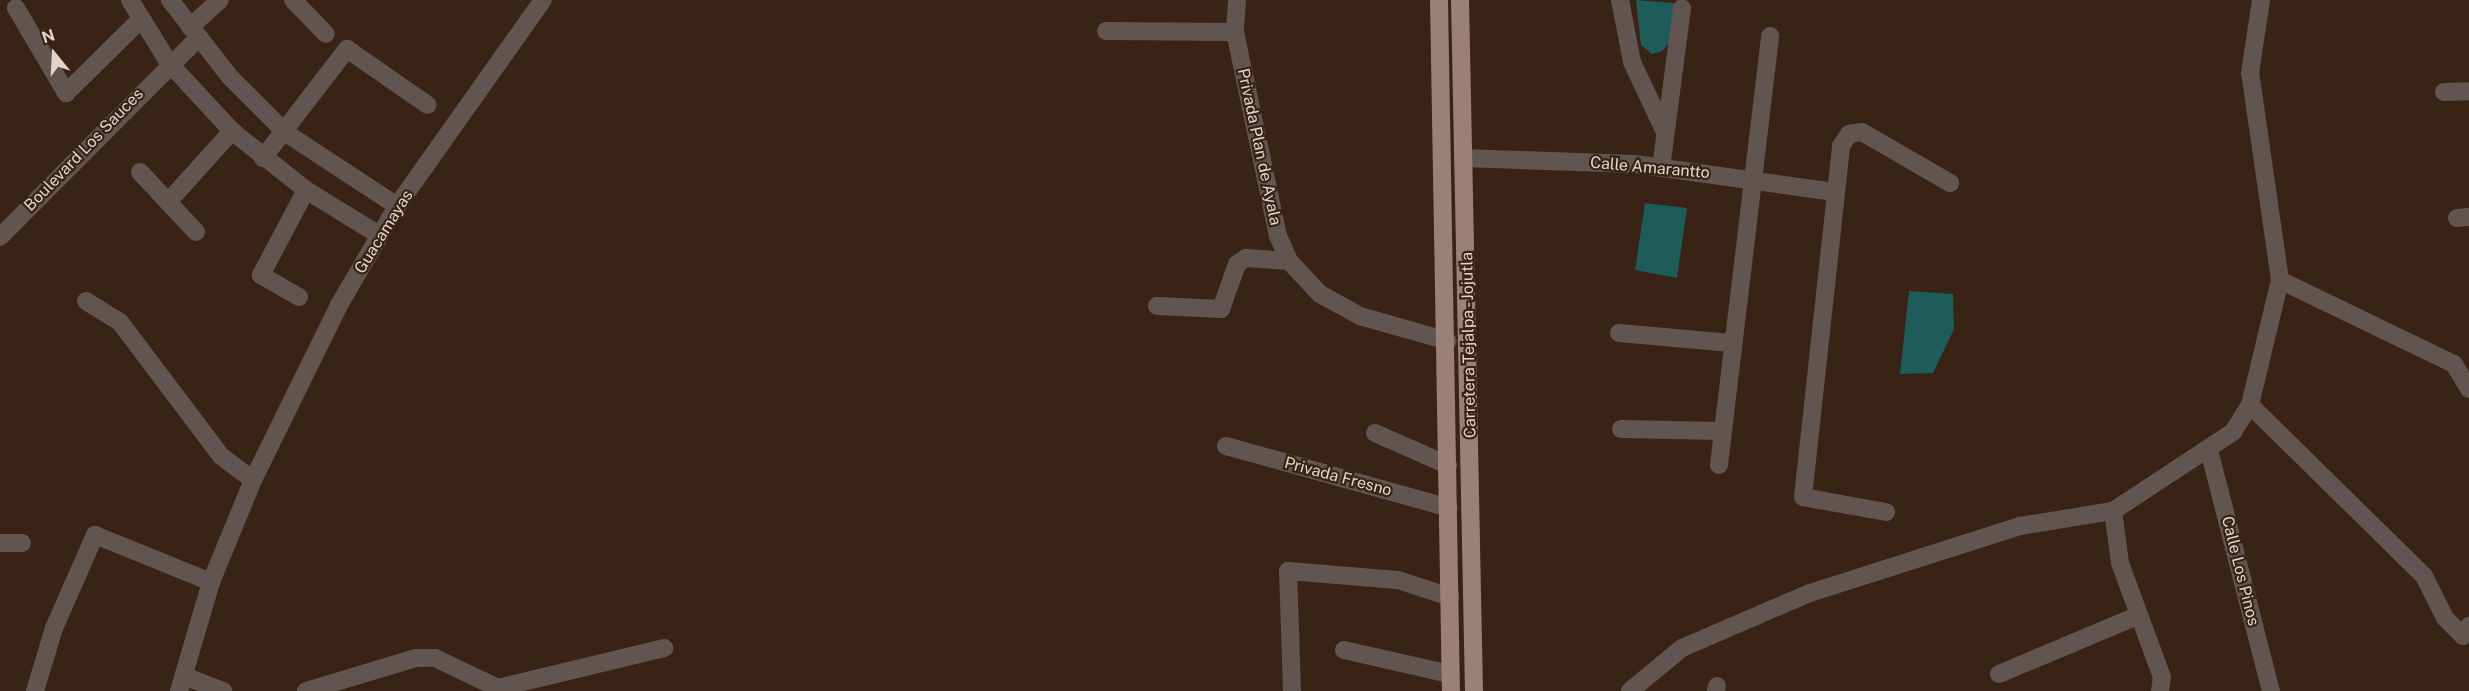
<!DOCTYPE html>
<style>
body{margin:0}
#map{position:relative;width:2469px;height:691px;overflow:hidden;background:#382314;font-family:"Public Sans",sans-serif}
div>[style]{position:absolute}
.water>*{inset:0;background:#1e5b5b}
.minor>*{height:18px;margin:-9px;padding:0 9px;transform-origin:9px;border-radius:9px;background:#625551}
.major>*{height:18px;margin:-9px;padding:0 9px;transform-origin:9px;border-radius:9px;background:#9b8078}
span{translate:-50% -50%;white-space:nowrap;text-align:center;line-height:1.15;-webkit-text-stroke:4.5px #382314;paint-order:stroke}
.street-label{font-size:16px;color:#e2d4ca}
.north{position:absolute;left:24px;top:24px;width:60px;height:60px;-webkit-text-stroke:4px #382314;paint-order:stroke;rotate:342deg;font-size:16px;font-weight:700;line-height:24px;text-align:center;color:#e2d4ca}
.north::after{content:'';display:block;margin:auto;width:21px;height:27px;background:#e2d4ca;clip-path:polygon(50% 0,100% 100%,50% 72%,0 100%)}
</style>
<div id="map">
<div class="water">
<div style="clip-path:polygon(1636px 0,1674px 3px,1670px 42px,1662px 51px,1652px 54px,1641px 45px)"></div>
<div style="clip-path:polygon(1645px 203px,1687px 208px,1677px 278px,1635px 270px)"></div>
<div style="clip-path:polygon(1909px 291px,1953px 294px,1954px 329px,1933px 373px,1900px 374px)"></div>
</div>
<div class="minor">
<div style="left:130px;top:0;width:74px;rotate:58.2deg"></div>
<div style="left:169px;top:63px;width:93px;rotate:47.2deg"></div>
<div style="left:232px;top:131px;width:95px;rotate:38.6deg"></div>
<div style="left:306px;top:190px;width:86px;rotate:31.7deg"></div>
<div style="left:170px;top:0;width:98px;rotate:52.1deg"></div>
<div style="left:230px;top:77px;width:79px;rotate:45deg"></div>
<div style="left:286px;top:133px;width:133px;rotate:33.3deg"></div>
<div style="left:293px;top:0;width:47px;rotate:45.9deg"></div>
<div style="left:1237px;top:0;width:32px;rotate:94deg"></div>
<div style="left:1235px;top:32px;width:208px;rotate:78.1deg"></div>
<div style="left:1278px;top:236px;width:27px;rotate:66deg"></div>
<div style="left:1289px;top:261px;width:45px;rotate:46.8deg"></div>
<div style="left:1320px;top:294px;width:46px;rotate:28.8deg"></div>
<div style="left:1360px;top:316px;width:91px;rotate:15.9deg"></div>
<div style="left:1620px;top:0;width:63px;rotate:79deg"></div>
<div style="left:1632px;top:62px;width:75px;rotate:64.8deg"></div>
<div style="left:16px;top:8px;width:99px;rotate:59.5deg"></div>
<div style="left:66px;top:93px;width:104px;rotate:-44.6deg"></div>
<div style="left:190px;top:27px;width:40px;rotate:-42deg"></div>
<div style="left:1106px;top:31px;width:129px;rotate:0.4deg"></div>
<div style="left:2444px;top:92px;width:25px;rotate:-2deg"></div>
<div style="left:263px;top:158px;width:138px;rotate:-52.4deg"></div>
<div style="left:347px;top:49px;width:98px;rotate:34.7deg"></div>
<div style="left:1463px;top:158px;width:172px;rotate:2deg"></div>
<div style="left:1635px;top:164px;width:201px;rotate:8deg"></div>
<div style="left:1661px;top:168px;width:161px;rotate:-82.5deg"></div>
<div style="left:140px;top:172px;width:82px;rotate:47deg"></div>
<div style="left:168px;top:202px;width:96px;rotate:-48deg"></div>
<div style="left:2457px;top:218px;width:12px;rotate:-5deg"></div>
<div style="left:0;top:237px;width:281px;rotate:-45.1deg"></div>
<div style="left:2280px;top:280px;width:193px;rotate:25.8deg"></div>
<div style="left:2454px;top:364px;width:29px;rotate:59deg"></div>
<div style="left:299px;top:297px;width:44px;rotate:-149.9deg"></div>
<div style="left:261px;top:275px;width:96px;rotate:-62.1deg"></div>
<div style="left:86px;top:301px;width:40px;rotate:32deg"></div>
<div style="left:120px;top:322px;width:168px;rotate:53deg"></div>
<div style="left:221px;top:456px;width:40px;rotate:37deg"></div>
<div style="left:1157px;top:306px;width:64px;rotate:2.7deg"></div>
<div style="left:1221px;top:309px;width:48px;rotate:-70.4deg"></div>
<div style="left:1237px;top:264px;width:11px;rotate:-34deg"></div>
<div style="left:1246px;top:258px;width:43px;rotate:4deg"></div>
<div style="left:1619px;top:333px;width:113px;rotate:5.1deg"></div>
<div style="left:2250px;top:405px;width:244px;rotate:44.5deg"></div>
<div style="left:2424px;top:576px;width:47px;rotate:63.4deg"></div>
<div style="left:2445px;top:618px;width:25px;rotate:45deg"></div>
<div style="left:2463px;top:636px;width:12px;rotate:-59deg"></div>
<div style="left:1621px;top:429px;width:101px;rotate:1.1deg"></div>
<div style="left:1375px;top:433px;width:80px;rotate:23.7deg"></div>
<div style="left:1226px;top:446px;width:231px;rotate:15.5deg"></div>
<div style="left:2209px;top:450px;width:249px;rotate:75.6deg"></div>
<div style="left:1719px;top:465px;width:432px;rotate:-83.2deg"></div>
<div style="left:2113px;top:511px;width:52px;rotate:82.3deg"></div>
<div style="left:2120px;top:563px;width:121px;rotate:69.8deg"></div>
<div style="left:2162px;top:677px;width:14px;rotate:98deg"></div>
<div style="left:1886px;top:512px;width:84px;rotate:-169.8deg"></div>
<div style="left:1803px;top:497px;width:353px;rotate:-83.8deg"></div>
<div style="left:1841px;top:146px;width:14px;rotate:-56deg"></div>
<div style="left:1849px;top:134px;width:13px;rotate:-9deg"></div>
<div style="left:1862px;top:132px;width:102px;rotate:30.1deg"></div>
<div style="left:0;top:543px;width:22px"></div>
<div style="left:1344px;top:650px;width:109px;rotate:12.8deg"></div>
<div style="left:1999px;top:674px;width:150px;rotate:-22.8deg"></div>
<div style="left:184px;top:676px;width:42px;rotate:21deg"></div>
<div style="left:35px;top:691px;width:66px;rotate:-73.2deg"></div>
<div style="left:54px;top:628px;width:102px;rotate:-66.2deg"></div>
<div style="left:95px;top:535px;width:125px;rotate:22.1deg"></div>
<div style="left:179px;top:691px;width:114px;rotate:-73.6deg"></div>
<div style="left:211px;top:582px;width:110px;rotate:-67.6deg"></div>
<div style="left:253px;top:480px;width:195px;rotate:-63.8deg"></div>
<div style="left:339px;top:305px;width:115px;rotate:-59.6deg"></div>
<div style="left:397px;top:206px;width:252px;rotate:-54.7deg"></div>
<div style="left:306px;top:691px;width:115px;rotate:-16.7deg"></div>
<div style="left:416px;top:658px;width:19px"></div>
<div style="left:435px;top:658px;width:70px;rotate:25.5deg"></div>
<div style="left:498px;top:688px;width:171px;rotate:-13.5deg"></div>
<div style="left:1292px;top:691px;width:120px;rotate:-91.9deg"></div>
<div style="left:1288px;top:571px;width:110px;rotate:4.7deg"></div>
<div style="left:1398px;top:580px;width:55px;rotate:18.1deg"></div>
<div style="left:1630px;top:691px;width:67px;rotate:-39.6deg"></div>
<div style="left:1682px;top:648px;width:139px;rotate:-23.3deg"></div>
<div style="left:1810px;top:593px;width:220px;rotate:-17.7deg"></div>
<div style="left:2020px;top:526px;width:94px;rotate:-9.2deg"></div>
<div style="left:2113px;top:511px;width:144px;rotate:-33.4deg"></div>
<div style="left:2233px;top:432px;width:32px;rotate:-58deg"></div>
<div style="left:2250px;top:405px;width:129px;rotate:-76.5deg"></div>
<div style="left:2280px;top:280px;width:209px;rotate:-98.2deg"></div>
<div style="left:2250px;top:73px;width:74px;rotate:-81.4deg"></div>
<div style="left:1716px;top:691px;width:5px;rotate:-79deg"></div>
</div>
<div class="major">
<div style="left:1439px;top:0;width:691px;rotate:89.01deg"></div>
<div style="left:1460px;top:0;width:691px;rotate:88.84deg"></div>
</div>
<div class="street-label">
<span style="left:1259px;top:147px;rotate:78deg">Privada Plan de Ayala</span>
<span style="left:84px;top:150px;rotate:-46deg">Boulevard Los Sauces</span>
<span style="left:1650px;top:168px;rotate:5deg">Calle Amarantto</span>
<span style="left:384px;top:232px;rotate:-58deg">Guacamayas</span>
<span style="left:1469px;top:345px;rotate:-91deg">Carretera Tejalpa - Jojutla</span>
<span style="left:1338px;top:477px;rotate:15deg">Privada Fresno</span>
<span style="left:2240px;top:571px;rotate:76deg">Calle Los Pinos</span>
</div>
<div class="north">N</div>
</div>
